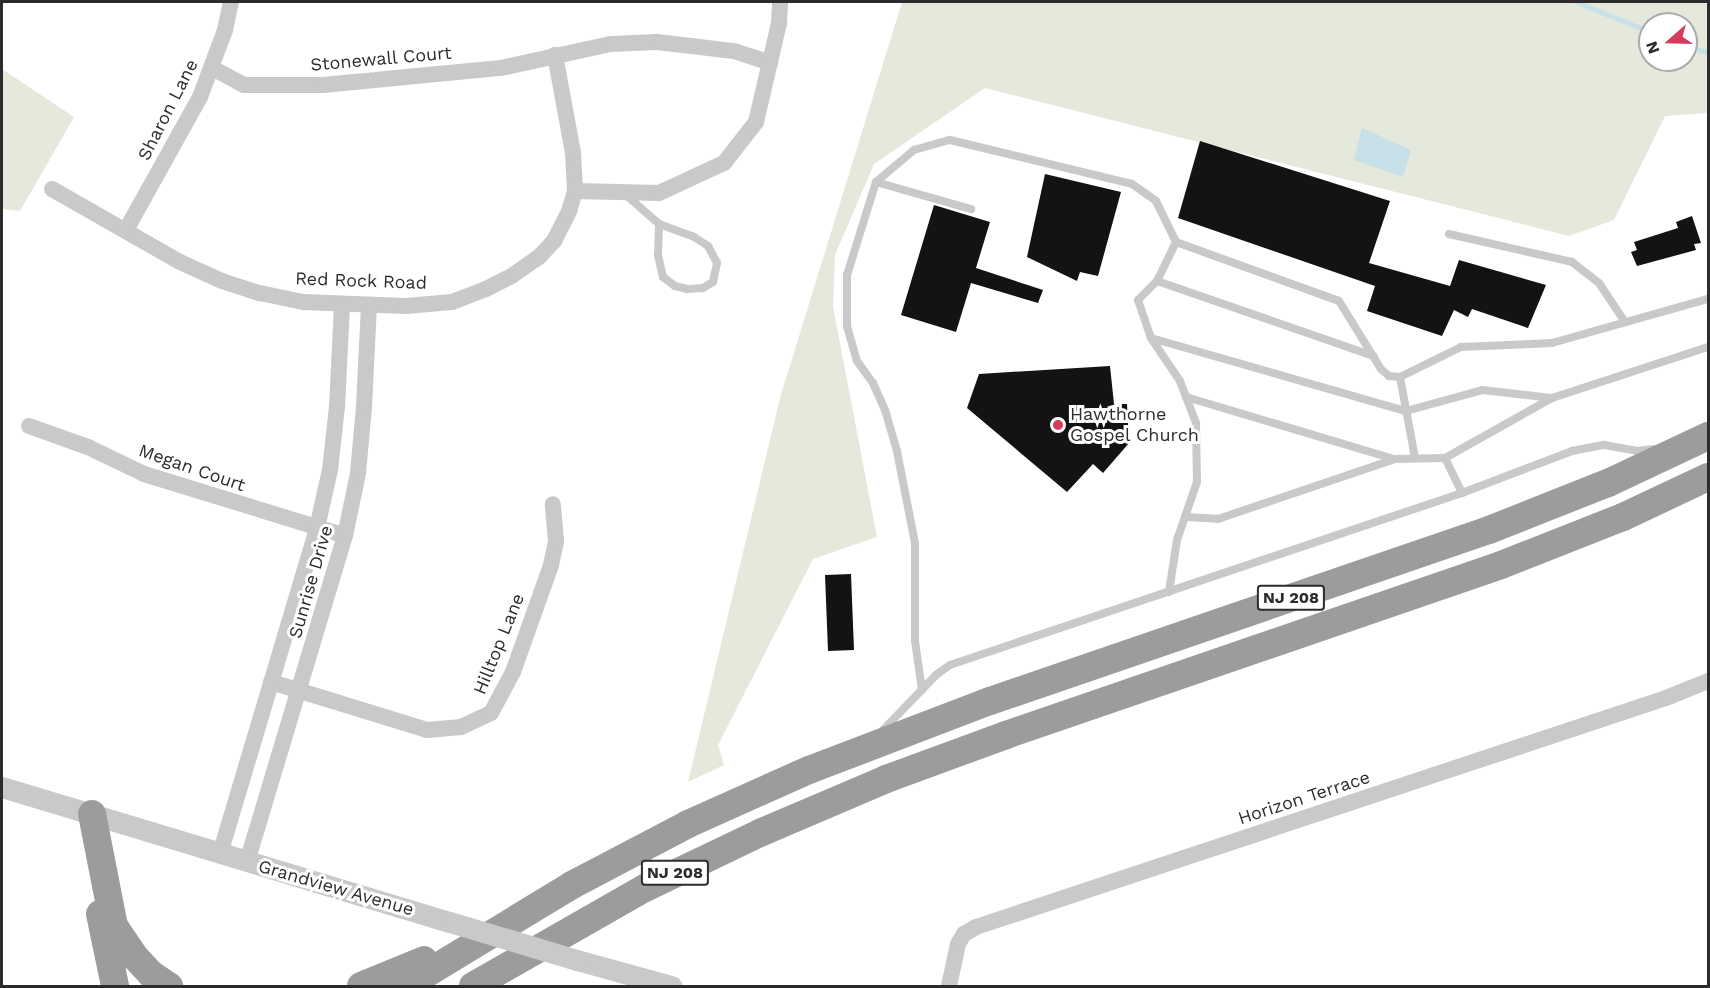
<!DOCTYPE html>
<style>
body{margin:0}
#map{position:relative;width:1710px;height:988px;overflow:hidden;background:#fff;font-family:"Work Sans",sans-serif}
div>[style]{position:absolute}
.green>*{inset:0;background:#e4e9db}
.water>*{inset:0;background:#c8e0e8}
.stream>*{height:5px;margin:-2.5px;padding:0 2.5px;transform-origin:2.5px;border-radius:2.5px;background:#c8e0e8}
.building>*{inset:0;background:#131313}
.service>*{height:8px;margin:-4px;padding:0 4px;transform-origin:4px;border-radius:4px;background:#c9c9c9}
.minor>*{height:16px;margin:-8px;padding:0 8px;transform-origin:8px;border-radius:8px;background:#c9c9c9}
.tertiary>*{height:21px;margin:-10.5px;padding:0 10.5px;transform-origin:10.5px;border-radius:10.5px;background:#c9c9c9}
.trunk>*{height:28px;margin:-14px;padding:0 14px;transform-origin:14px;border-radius:14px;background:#9c9c9c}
.tertiary-bridge>*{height:21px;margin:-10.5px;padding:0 10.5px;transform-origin:10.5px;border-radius:10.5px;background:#c9c9c9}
.dots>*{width:16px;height:16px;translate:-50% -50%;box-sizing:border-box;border:3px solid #fff;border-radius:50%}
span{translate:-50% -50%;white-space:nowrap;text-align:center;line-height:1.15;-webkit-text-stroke:6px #fff;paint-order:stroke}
.shield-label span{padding:2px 4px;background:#fff;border:2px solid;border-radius:4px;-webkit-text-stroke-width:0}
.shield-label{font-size:16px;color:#2c2c2c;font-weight:700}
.street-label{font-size:18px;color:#2c2c2c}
.poi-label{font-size:18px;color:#2c2c2c}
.left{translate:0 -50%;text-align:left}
.frame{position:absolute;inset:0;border:3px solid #2c2c2c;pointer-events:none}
.north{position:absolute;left:1638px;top:12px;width:60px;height:60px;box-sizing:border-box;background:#fff;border:2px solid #ababab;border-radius:50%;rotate:250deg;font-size:16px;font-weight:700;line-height:24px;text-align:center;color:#2c2c2c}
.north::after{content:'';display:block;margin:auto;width:21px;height:27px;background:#d73b5c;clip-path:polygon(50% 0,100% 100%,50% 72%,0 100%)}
</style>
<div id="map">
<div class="green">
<div style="clip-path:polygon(evenodd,902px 2px,1708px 2px,1708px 113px,1665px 116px,1614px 220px,1569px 236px,985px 88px,874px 164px,835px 255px,833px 307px,877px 537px,813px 559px,718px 745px,724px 765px,688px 782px,780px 398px,902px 2px,1650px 24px,1686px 24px,1686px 60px,1650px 60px,1650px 24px)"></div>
<div style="clip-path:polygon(2px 69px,74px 117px,20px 211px,2px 209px)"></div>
</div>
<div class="water">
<div style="clip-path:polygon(1362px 128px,1411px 150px,1403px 177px,1354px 160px)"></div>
</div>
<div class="stream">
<div style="left:1577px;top:2px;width:79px;rotate:22.3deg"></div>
<div style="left:1686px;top:47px;width:23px;rotate:13deg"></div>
</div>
<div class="building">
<div style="clip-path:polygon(1200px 141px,1390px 201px,1369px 263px,1450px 286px,1459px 260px,1546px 285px,1528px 328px,1472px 309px,1468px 317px,1454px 310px,1442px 336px,1367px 311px,1375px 286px,1178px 218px)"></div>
<div style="clip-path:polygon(1045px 174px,1121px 192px,1098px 276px,1080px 272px,1077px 281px,1027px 257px)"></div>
<div style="clip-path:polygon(934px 205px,990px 222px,976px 268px,1043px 290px,1038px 303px,971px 283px,956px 332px,901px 315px)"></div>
<div style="clip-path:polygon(1692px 216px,1701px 243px,1694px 244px,1696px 250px,1637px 266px,1631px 252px,1637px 250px,1634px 242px,1678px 228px,1676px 222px)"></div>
<div style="clip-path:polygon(1110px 366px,1114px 404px,1127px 404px,1129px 443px,1103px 473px,1093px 464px,1067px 492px,967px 408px,979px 374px)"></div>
<div style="clip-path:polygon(851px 574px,854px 650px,828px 651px,825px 575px)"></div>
</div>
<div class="service">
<div style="left:876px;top:182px;width:99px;rotate:15.9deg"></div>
<div style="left:626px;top:195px;width:44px;rotate:41.3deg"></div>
<div style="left:659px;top:224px;width:37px;rotate:20deg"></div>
<div style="left:694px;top:237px;width:17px;rotate:33deg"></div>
<div style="left:708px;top:246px;width:19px;rotate:62deg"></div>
<div style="left:717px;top:263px;width:19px;rotate:102deg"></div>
<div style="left:713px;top:282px;width:12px;rotate:149deg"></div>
<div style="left:703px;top:288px;width:16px;rotate:176deg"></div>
<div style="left:687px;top:289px;width:12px;rotate:-166deg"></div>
<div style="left:675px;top:286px;width:15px;rotate:-143deg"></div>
<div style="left:663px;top:277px;width:23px;rotate:-103deg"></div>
<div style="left:658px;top:255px;width:31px;rotate:-88deg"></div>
<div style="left:1449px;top:234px;width:126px;rotate:12.8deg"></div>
<div style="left:1572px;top:262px;width:34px;rotate:38deg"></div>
<div style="left:1599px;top:283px;width:47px;rotate:56.3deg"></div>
<div style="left:1157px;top:281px;width:229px;rotate:19.1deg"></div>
<div style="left:1151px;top:338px;width:265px;rotate:16deg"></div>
<div style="left:1406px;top:411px;width:79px;rotate:-15.4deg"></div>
<div style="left:1482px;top:390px;width:70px;rotate:6.5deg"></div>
<div style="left:1400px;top:377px;width:82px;rotate:79.5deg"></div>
<div style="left:1186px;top:397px;width:217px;rotate:16.6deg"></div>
<div style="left:1445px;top:458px;width:39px;rotate:64deg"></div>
<div style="left:1185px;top:517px;width:33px;rotate:3deg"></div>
<div style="left:1218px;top:519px;width:187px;rotate:-18.7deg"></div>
<div style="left:1395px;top:459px;width:50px;rotate:-1.1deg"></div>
<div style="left:1445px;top:458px;width:123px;rotate:-29.3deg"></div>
<div style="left:1552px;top:398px;width:164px;rotate:-18.1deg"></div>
<div style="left:1169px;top:592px;width:53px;rotate:-81.3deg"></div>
<div style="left:1177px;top:540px;width:61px;rotate:-71deg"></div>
<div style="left:1197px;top:482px;width:59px;rotate:-91deg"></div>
<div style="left:1196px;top:423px;width:45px;rotate:-110.9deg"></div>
<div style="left:1180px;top:381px;width:52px;rotate:-124deg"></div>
<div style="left:1151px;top:338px;width:40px;rotate:-108.9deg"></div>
<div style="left:1138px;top:300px;width:27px;rotate:-45deg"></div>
<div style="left:1157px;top:281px;width:43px;rotate:-64deg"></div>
<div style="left:1176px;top:242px;width:173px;rotate:19.9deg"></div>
<div style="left:1339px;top:301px;width:80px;rotate:58.3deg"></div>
<div style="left:1381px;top:369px;width:11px;rotate:41deg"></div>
<div style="left:1389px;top:376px;width:11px;rotate:5deg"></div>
<div style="left:1400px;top:377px;width:68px;rotate:-26.2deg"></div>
<div style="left:1461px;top:347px;width:91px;rotate:-2.5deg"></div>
<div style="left:1552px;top:343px;width:162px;rotate:-15.8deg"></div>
<div style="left:922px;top:690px;width:49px;rotate:-98.1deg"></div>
<div style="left:915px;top:641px;width:98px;rotate:-90deg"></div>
<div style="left:915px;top:543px;width:94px;rotate:-101.1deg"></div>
<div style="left:897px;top:451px;width:43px;rotate:-106.3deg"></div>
<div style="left:885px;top:410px;width:30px;rotate:-114deg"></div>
<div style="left:873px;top:383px;width:27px;rotate:-126deg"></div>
<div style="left:857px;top:361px;width:35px;rotate:-106deg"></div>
<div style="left:847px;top:327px;width:52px;rotate:-90deg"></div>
<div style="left:847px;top:275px;width:97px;rotate:-72.7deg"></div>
<div style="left:876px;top:182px;width:50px;rotate:-40.1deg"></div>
<div style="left:914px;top:150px;width:37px;rotate:-16deg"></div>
<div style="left:950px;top:140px;width:187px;rotate:13.6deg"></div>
<div style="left:1132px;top:184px;width:29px;rotate:35deg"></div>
<div style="left:1156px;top:201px;width:46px;rotate:64deg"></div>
<div style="left:882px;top:731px;width:78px;rotate:-46deg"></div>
<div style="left:936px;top:675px;width:17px;rotate:-36deg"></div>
<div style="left:950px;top:665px;width:540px;rotate:-18.57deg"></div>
<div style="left:1462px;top:493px;width:118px;rotate:-20.9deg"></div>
<div style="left:1572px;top:451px;width:33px;rotate:-11deg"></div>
<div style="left:1604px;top:445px;width:34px;rotate:10deg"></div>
<div style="left:1637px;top:451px;width:16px;rotate:-7deg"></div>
</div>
<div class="minor">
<div style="left:212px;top:68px;width:36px;rotate:28deg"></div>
<div style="left:244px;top:85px;width:79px"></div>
<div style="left:323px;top:85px;width:179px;rotate:-5.5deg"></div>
<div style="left:501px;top:68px;width:112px;rotate:-12.4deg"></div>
<div style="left:610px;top:44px;width:47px;rotate:-2.4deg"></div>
<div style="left:657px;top:42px;width:78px;rotate:6.7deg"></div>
<div style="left:734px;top:51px;width:38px;rotate:18deg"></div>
<div style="left:52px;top:189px;width:147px;rotate:29.7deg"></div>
<div style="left:180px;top:262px;width:46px;rotate:24.3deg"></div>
<div style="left:222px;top:281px;width:40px;rotate:18deg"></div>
<div style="left:260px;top:293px;width:44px;rotate:11.8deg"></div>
<div style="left:303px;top:302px;width:103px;rotate:2.2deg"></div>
<div style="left:406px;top:306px;width:46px;rotate:-5deg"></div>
<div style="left:452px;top:302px;width:36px;rotate:-21deg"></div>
<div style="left:486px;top:289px;width:30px;rotate:-27deg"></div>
<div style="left:513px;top:275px;width:32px;rotate:-35deg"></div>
<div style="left:539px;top:257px;width:22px;rotate:-47deg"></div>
<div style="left:554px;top:241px;width:34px;rotate:-63deg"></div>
<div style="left:569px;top:211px;width:21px;rotate:-73deg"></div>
<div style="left:575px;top:191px;width:38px;rotate:-93deg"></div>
<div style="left:573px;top:153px;width:100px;rotate:-100.4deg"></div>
<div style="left:575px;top:191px;width:84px;rotate:1.4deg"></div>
<div style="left:659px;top:193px;width:72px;rotate:-24.8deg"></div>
<div style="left:724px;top:163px;width:52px;rotate:-52deg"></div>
<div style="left:756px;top:122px;width:102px;rotate:-76.9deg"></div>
<div style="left:779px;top:23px;width:21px;rotate:-87deg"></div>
<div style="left:126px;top:230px;width:152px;rotate:-60.9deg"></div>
<div style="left:200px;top:97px;width:72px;rotate:-69.5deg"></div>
<div style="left:225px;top:30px;width:29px;rotate:-78deg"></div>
<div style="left:29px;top:426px;width:63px;rotate:19.6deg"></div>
<div style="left:88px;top:447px;width:62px;rotate:25.7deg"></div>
<div style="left:144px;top:474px;width:210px;rotate:17.1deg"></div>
<div style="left:271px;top:682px;width:163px;rotate:17.1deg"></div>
<div style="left:427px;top:730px;width:34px;rotate:-5deg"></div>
<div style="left:461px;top:727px;width:33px;rotate:-25deg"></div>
<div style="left:491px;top:713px;width:47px;rotate:-61.8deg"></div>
<div style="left:513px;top:672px;width:114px;rotate:-70.4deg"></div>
<div style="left:551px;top:565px;width:25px;rotate:-78deg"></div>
<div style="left:556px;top:541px;width:37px;rotate:-95deg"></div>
<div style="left:220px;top:854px;width:340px;rotate:-73.4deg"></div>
<div style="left:317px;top:528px;width:59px;rotate:-77.4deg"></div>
<div style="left:330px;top:470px;width:63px;rotate:-83.7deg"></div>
<div style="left:337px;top:407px;width:103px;rotate:-87.2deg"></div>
<div style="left:247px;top:862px;width:340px;rotate:-73.3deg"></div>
<div style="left:345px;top:536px;width:64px;rotate:-78.3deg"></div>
<div style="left:358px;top:473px;width:66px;rotate:-84.8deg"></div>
<div style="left:364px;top:407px;width:102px;rotate:-87.2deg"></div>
<div style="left:949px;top:986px;width:43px;rotate:-77.9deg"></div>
<div style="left:958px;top:944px;width:12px;rotate:-59deg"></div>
<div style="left:964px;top:934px;width:14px;rotate:-30deg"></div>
<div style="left:976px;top:927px;width:727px;rotate:-18.36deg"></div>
<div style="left:1666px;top:698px;width:45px;rotate:-22deg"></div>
</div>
<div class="tertiary">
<div style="left:2px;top:787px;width:468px;rotate:16.8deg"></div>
<div style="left:577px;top:960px;width:98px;rotate:15.5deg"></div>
</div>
<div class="trunk">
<div style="left:92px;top:814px;width:114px;rotate:78.9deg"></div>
<div style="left:114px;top:926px;width:37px;rotate:56deg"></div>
<div style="left:135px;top:957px;width:23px;rotate:47deg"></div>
<div style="left:151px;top:974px;width:22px;rotate:34deg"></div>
<div style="left:100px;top:914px;width:74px;rotate:78.2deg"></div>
<div style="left:361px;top:986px;width:68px;rotate:-22.4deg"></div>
<div style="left:406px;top:986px;width:194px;rotate:-31.3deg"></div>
<div style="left:572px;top:885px;width:131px;rotate:-27.7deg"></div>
<div style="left:688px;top:824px;width:133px;rotate:-24.1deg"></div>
<div style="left:809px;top:770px;width:194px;rotate:-20.9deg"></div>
<div style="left:990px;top:701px;width:527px;rotate:-18.92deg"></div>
<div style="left:1489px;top:530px;width:128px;rotate:-21.6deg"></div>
<div style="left:1608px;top:483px;width:110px;rotate:-25.2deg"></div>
<div style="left:473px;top:986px;width:198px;rotate:-29.7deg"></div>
<div style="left:645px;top:888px;width:130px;rotate:-25.6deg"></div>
<div style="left:762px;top:832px;width:135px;rotate:-23.1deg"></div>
<div style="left:886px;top:779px;width:128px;rotate:-20.1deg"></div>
<div style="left:1006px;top:735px;width:523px;rotate:-18.95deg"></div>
<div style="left:1501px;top:565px;width:131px;rotate:-21.5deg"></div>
<div style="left:1623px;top:517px;width:94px;rotate:-25.2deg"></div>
</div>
<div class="tertiary-bridge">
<div style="left:450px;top:922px;width:133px;rotate:16.7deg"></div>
</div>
<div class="dots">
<div style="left:1058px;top:425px;background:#d73b5c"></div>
</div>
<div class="shield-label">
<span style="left:1291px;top:598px">NJ 208</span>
<span style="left:675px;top:873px">NJ 208</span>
</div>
<div class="street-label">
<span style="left:381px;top:59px;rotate:-5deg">Stonewall Court</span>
<span style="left:168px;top:110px;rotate:-63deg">Sharon Lane</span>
<span style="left:361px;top:281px;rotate:2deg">Red Rock Road</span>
<span style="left:192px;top:468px;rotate:19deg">Megan Court</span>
<span style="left:311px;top:582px;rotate:-74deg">Sunrise Drive</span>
<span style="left:499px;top:644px;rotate:-68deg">Hilltop Lane</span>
<span style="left:1304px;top:798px;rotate:-18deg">Horizon Terrace</span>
<span style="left:336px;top:888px;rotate:16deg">Grandview Avenue</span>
</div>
<div class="poi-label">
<span class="left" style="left:1070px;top:425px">Hawthorne<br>Gospel Church</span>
</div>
<div class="frame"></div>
<div class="north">N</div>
</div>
